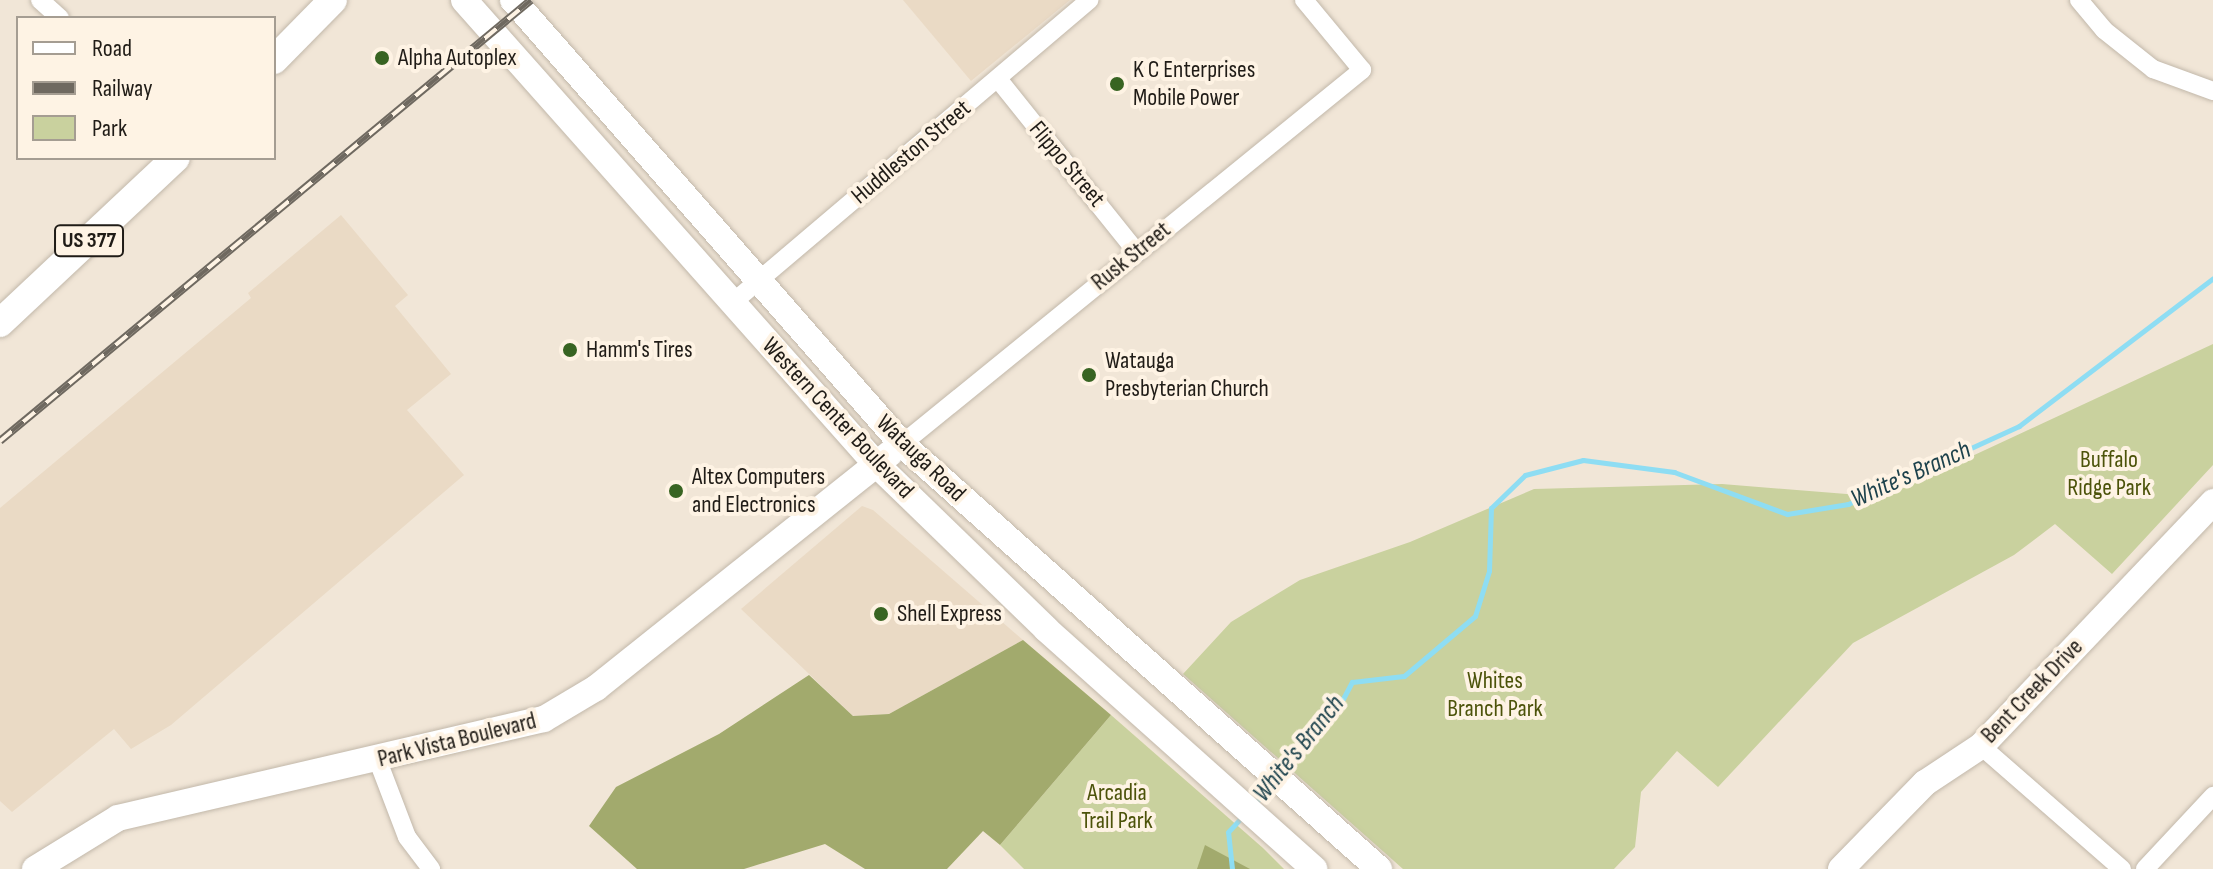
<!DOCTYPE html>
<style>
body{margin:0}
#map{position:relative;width:2213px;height:869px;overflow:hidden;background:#f1e6d7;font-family:"Sofia Sans Condensed",sans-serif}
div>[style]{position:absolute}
.built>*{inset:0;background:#eadac5}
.green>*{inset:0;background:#c9d19e}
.forest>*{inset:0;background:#a2aa6d}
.stream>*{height:5px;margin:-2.5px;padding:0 2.5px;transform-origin:2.5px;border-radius:2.5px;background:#8eddf3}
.roads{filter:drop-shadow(0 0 2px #c2b8aa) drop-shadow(0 0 2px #c2b8aa)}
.street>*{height:18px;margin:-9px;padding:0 9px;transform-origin:9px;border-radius:9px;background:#fff}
.secondary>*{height:26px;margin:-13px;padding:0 13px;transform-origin:13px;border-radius:13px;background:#fff}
.primary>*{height:28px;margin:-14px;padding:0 14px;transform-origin:14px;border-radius:14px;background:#fff}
.rail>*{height:8px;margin-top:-4px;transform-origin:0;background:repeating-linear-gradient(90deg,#fef3e4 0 15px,#6f6960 0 30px);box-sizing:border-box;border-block:2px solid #6f6960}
.dots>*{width:22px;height:22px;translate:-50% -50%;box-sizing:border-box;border:4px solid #fef3e4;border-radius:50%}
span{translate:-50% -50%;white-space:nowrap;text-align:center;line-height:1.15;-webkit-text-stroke:8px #fef3e4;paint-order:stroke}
.shield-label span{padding:2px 6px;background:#fef3e4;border:2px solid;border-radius:6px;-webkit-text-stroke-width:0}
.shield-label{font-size:22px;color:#201c17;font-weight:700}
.poi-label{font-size:24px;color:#201c17}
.left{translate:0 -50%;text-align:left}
.street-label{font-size:24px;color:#201c17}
.park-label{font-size:24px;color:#4c530a}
.water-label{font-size:26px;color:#1d424c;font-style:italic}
.legend{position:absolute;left:16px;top:16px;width:260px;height:144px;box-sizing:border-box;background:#fef3e4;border:2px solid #a59d92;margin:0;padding:10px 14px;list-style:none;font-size:24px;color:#201c17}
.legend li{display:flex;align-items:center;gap:16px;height:40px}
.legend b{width:40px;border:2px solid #a59d92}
</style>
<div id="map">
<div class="built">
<div style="clip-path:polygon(903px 0,1070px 0,971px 81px)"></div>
<div style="clip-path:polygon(341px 215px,408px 295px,395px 306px,451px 374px,407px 410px,464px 475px,171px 725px,131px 749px,114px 729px,12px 812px,0 801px,0 508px,251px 298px,248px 293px)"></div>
<div style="clip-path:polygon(862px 506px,873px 510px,1023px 640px,889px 714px,853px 716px,741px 609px)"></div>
</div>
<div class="green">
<div style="clip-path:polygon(2213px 344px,2213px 465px,2112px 574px,2055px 524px,2014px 555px,1853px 643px,1718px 787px,1677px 751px,1641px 792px,1635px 847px,1614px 869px,1403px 869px,1183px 674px,1231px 622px,1300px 580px,1410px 542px,1534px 489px,1722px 484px,1884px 497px)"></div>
<div style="clip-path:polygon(1111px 715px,1263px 848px,1284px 869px,1024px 869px,1000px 845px)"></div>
</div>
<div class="forest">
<div style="clip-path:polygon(1023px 640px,1111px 715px,1000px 845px,983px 831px,947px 869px,865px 869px,825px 844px,744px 869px,637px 869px,589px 826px,616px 787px,719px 734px,809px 675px,853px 716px,889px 714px)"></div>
<div style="clip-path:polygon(1205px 845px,1250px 869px,1197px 869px)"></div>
</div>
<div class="stream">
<div style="left:1283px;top:774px;width:84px;rotate:-49.8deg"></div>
<div style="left:1337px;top:710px;width:32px;rotate:-62deg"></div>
<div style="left:1352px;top:682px;width:52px;rotate:-6.6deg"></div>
<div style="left:1404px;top:676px;width:93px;rotate:-40.2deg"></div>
<div style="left:1475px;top:616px;width:47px;rotate:-72.7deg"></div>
<div style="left:1489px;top:571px;width:63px;rotate:-88.2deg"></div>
<div style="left:1491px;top:508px;width:47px;rotate:-44.1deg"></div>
<div style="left:1525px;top:475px;width:60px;rotate:-14.5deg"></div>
<div style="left:1583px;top:460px;width:92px;rotate:7.5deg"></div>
<div style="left:1674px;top:472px;width:121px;rotate:20.4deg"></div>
<div style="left:1787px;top:514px;width:62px;rotate:-9.3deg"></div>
<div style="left:1848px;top:504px;width:188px;rotate:-24.5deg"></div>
<div style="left:2019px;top:426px;width:244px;rotate:-37.3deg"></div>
<div style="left:1255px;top:803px;width:26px;rotate:-47deg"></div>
<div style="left:1232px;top:869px;width:37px;rotate:-96deg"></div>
<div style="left:1228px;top:832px;width:22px;rotate:-47deg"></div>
</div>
<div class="roads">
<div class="street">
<div style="left:40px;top:0;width:27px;rotate:42deg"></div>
<div style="left:2079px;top:0;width:39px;rotate:50deg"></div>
<div style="left:2104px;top:30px;width:63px;rotate:38.5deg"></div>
<div style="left:2153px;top:69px;width:64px;rotate:20.1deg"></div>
<div style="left:998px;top:79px;width:221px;rotate:51.3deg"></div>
<div style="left:731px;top:304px;width:470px;rotate:-40.3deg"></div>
<div style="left:902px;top:444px;width:593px;rotate:-39.11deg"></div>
<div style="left:1362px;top:70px;width:91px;rotate:-129.6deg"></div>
<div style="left:1981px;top:746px;width:187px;rotate:41.1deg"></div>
<div style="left:378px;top:761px;width:81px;rotate:69.1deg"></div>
<div style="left:407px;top:837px;width:40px;rotate:53deg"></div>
<div style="left:2145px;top:869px;width:100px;rotate:-47deg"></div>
</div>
<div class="secondary">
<div style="left:464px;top:0;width:619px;rotate:48.4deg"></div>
<div style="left:875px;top:463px;width:238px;rotate:44.1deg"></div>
<div style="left:1046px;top:629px;width:360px;rotate:41.8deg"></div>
<div style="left:513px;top:0;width:590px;rotate:48.78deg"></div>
<div style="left:902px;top:444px;width:639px;rotate:41.7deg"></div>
<div style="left:35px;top:869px;width:97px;rotate:-31.6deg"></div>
<div style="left:118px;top:818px;width:437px;rotate:-13.1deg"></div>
<div style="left:544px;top:719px;width:61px;rotate:-30.8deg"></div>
<div style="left:596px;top:688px;width:376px;rotate:-38.6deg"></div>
<div style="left:1841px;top:869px;width:120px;rotate:-45.7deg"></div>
<div style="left:1925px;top:783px;width:67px;rotate:-33.5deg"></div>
<div style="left:1981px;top:746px;width:337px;rotate:-46.4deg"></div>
</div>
<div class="primary">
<div style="left:274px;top:60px;width:84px;rotate:-45.5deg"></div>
<div style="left:0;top:323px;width:241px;rotate:-43.2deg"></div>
</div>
</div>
<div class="rail">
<div style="left:0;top:441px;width:690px;rotate:-39.71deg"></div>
</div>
<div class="dots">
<div style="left:382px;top:58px;background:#386422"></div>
<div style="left:1117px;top:84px;background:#386422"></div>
<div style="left:570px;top:350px;background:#386422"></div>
<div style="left:1089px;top:375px;background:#386422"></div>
<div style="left:676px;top:491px;background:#386422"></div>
<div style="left:881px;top:614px;background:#386422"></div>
</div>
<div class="shield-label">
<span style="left:89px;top:241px">US 377</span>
</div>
<div class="poi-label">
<span class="left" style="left:398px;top:58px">Alpha Autoplex</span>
<span class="left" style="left:1133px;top:84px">K C Enterprises<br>Mobile Power</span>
<span class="left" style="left:586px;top:350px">Hamm's Tires</span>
<span class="left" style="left:1105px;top:375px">Watauga<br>Presbyterian Church</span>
<span class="left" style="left:692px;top:491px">Altex Computers<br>and Electronics</span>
<span class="left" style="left:897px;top:614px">Shell Express</span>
</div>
<div class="street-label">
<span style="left:911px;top:152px;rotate:-40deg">Huddleston Street</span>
<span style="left:1067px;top:164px;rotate:50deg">Flippo Street</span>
<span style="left:1131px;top:256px;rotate:-39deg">Rusk Street</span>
<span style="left:838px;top:418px;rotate:47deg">Western Center Boulevard</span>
<span style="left:921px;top:458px;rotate:44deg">Watauga Road</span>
<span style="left:2032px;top:691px;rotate:-46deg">Bent Creek Drive</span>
<span style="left:457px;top:740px;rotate:-14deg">Park Vista Boulevard</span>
</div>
<div class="park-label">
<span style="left:2109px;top:474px">Buffalo<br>Ridge Park</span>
<span style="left:1495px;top:695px">Whites<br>Branch Park</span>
<span style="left:1117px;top:807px">Arcadia<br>Trail Park</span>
</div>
<div class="water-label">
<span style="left:1911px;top:475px;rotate:-24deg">White's Branch</span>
<span style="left:1299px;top:749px;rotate:-51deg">White's Branch</span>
</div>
<ul class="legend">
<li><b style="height:10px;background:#fff"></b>Road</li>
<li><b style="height:10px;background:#6f6960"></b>Railway</li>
<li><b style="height:22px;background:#c9d19e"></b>Park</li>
</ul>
</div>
